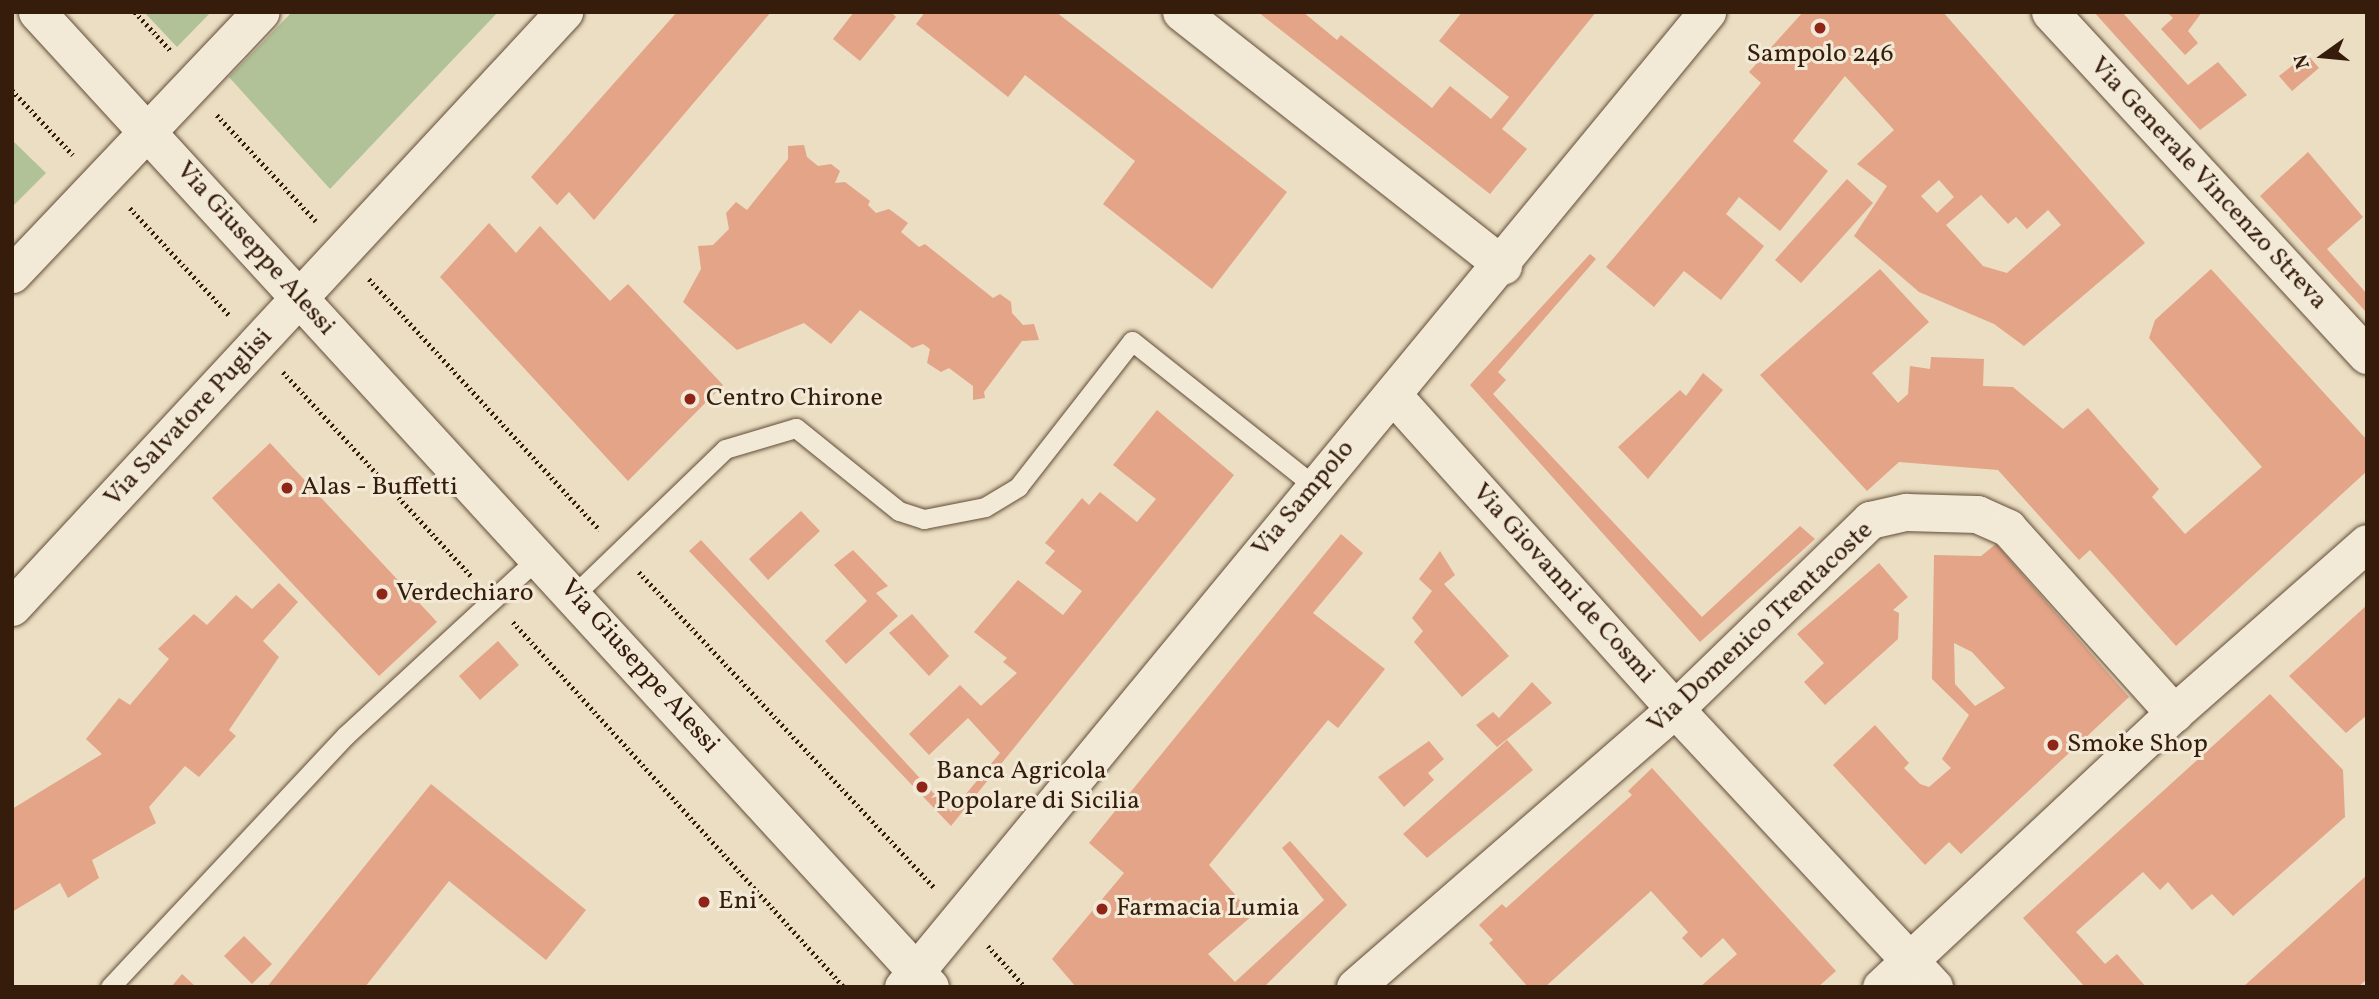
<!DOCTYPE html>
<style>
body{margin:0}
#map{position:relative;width:2379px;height:999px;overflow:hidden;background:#ebdec2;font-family:Vollkorn,serif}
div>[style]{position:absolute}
.green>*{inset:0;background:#b1c298}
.building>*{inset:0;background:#e3a487}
.path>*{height:4.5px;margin-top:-2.25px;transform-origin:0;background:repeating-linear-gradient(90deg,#361d0b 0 2px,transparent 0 5.5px)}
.roads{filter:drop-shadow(0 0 2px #634d39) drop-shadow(0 0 2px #634d39)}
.service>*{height:19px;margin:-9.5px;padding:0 9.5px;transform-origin:9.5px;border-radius:9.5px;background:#f2ead7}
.minor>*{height:37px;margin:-18.5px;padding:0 18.5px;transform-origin:18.5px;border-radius:18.5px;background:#f2ead7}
.dots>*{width:19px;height:19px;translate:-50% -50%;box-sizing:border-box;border:4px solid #f2ead7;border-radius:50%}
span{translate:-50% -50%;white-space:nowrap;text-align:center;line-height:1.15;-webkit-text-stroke:6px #f2ead7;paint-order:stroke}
.poi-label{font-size:26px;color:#361d0b}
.left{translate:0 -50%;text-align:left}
.street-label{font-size:26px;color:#361d0b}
.frame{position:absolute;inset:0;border:14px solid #361d0b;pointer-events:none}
.north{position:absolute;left:2288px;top:21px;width:70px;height:70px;-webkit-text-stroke:5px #f2ead7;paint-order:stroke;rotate:255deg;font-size:19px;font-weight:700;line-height:28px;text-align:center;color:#361d0b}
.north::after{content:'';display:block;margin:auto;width:24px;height:32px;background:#361d0b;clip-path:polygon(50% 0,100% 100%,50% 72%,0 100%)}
</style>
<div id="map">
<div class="green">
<div style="clip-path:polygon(144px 12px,211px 12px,177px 47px)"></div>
<div style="clip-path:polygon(292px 12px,498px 12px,330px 189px,229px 77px)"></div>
<div style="clip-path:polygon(12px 140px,46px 173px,12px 207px)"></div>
</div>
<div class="building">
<div style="clip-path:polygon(677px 12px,771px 12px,594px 220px,569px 192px,557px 205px,531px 177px)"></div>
<div style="clip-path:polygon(854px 12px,891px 12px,896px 17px,860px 61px,833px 39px)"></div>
<div style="clip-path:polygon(925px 12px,1056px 12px,1287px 192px,1212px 289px,1103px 204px,1135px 161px,1025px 75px,1008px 97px,916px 24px)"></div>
<div style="clip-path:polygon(1258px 12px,1303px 12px,1337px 40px,1341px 35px,1432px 108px,1450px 86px,1491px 119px,1509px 97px,1439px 41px,1462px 12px,1596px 12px,1502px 129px,1527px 149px,1490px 194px)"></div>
<div style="clip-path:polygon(evenodd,1803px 12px,1943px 12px,2145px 243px,2024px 346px,1994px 324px,1919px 292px,1854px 236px,1887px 186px,1857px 164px,1894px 130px,1845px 76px,1793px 141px,1828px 171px,1780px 231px,1739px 197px,1726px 214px,1764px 246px,1721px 300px,1684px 271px,1654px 307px,1606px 267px,1761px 83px,1749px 72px,1803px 12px,1939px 180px,1954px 197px,1937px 213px,1921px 196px,1939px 180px,1803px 12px,1981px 195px,2008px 224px,2016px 217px,2027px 229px,2048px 210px,2061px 225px,2007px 273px,1983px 266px,1946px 225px,1981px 195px)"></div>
<div style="clip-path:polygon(2094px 12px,2122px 12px,2188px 85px,2218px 62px,2247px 95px,2200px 130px)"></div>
<div style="clip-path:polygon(2167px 12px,2202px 12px,2188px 31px,2198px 43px,2185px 55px,2161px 29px,2173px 18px)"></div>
<div style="clip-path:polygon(2307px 54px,2319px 68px,2292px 91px,2279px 76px)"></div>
<div style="clip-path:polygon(804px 145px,807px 157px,818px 166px,831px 164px,840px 171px,835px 183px,845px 182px,870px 201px,868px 205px,876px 213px,889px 209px,908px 223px,901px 232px,919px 247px,925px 244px,993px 298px,1000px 294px,1011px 302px,1012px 313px,1023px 325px,1034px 324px,1039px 340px,1022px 341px,984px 392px,985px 398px,973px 400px,973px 386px,949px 368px,941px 372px,927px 363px,930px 349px,923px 344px,912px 348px,860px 310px,831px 344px,804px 323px,737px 350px,683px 302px,701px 269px,698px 246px,713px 245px,729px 229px,726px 213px,736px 202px,747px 210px,788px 159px,788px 146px)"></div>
<div style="clip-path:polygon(2308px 152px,2363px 217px,2327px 249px,2367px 294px,2367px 313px,2260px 196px)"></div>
<div style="clip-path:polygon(1847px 179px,1873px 203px,1801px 283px,1775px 260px)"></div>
<div style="clip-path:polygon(489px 223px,516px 253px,540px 226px,610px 301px,628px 284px,723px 385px,628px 481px,440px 277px)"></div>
<div style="clip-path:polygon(1590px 254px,1596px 259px,1498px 372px,1506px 380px,1493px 394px,1702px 617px,1800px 526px,1815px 539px,1700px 642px,1470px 385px)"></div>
<div style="clip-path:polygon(1880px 269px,1929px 322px,1872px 373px,1898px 403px,1908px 394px,1910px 366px,1930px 369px,1931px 357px,1984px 359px,1983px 386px,2013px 387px,2063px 429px,2088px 408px,2159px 489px,2152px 497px,2185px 534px,2262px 467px,2149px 338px,2155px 320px,2211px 269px,2367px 440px,2367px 471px,2176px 646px,2090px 550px,2079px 560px,1998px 470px,1899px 462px,1867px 491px,1760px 375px)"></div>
<div style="clip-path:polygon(1703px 373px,1723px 390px,1648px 479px,1618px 447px,1680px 390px,1686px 396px)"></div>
<div style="clip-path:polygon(1157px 410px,1234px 475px,951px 826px,689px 551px,701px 540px,951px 812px,1000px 753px,968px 718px,929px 755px,909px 734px,960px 685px,981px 706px,1017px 673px,1003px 662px,1007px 658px,974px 632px,1018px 580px,1063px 615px,1082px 591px,1045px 563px,1055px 551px,1045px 543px,1082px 498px,1089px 505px,1100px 492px,1137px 522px,1156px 499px,1113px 465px)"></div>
<div style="clip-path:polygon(270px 443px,437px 622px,379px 676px,212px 498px)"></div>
<div style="clip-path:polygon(801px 511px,820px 531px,768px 580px,749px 559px)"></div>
<div style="clip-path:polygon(1341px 534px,1363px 553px,1313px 613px,1385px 669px,1338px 728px,1328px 720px,1209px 865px,1253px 915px,1208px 954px,1235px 982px,1324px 900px,1282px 848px,1290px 841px,1347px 905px,1264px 987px,1076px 987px,1052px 959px,1124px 873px,1089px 843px)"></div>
<div style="clip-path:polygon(evenodd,1996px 544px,2129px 697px,1961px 854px,1949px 842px,1925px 865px,1833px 765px,1875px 725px,1909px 763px,1904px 768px,1920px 784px,1929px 787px,1951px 768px,1942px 759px,1969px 715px,1932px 679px,1934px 555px,1981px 556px,1996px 544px,1954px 643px,1972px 652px,2005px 688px,1975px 706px,1955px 684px,1954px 643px)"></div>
<div style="clip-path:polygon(853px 550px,888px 586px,876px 593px,898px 616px,846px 664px,825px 641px,867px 601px,834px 565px)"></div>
<div style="clip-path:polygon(1440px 551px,1455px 575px,1444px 584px,1509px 656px,1462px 697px,1414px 642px,1423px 631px,1412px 618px,1432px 591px,1419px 579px)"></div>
<div style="clip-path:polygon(1879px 563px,1908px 597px,1893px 610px,1899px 613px,1898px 639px,1825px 705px,1804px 682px,1824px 663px,1797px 634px)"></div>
<div style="clip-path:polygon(279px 583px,298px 602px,263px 641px,279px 657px,229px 730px,236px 736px,199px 777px,185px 766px,149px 807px,156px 823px,92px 860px,99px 878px,68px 898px,60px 883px,12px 912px,12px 809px,102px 754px,86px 739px,119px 698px,130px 705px,169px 659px,158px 649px,194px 614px,207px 625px,236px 595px,252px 609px)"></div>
<div style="clip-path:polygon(2367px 605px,2367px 715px,2346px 733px,2289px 676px)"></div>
<div style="clip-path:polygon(912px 614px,949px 656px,929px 676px,889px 633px)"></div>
<div style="clip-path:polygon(498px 641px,519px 665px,480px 700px,459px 676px)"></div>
<div style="clip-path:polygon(1532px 682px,1552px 703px,1497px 747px,1476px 725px,1493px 712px,1499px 718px)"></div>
<div style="clip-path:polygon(2270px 694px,2343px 770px,2345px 817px,2233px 916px,2212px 894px,2192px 910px,2168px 882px,2160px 890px,2143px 872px,2076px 932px,2105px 964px,2117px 954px,2146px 987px,2085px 987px,2023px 918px)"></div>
<div style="clip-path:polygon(1507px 740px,1533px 770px,1427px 858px,1403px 834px)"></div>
<div style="clip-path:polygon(1429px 741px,1444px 759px,1428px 773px,1434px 780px,1404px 807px,1378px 777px)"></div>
<div style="clip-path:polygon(1652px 768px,1836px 971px,1818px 987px,1700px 987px,1737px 954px,1723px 938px,1701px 958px,1682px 938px,1688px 932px,1651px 891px,1545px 987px,1528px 987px,1489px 943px,1493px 940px,1479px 925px,1502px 904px,1506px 908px,1632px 795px,1628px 791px)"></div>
<div style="clip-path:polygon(431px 784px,586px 910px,546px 960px,449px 881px,365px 987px,267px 987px)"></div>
<div style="clip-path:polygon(2367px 875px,2367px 979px,2358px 987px,2243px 987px)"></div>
<div style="clip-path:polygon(244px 936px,272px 964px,252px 984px,224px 956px)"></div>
<div style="clip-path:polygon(182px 974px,196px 987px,171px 987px)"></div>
</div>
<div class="path">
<div style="left:135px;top:12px;width:53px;rotate:47.3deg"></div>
<div style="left:12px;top:90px;width:89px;rotate:46.8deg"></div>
<div style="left:217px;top:115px;width:145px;rotate:47deg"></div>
<div style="left:130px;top:208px;width:146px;rotate:47.2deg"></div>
<div style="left:369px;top:279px;width:341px;rotate:47.4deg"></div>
<div style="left:283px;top:372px;width:279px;rotate:47.3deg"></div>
<div style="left:639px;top:572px;width:433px;rotate:46.9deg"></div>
<div style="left:513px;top:622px;width:493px;rotate:47.8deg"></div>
<div style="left:988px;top:946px;width:55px;rotate:47.9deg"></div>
</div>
<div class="roads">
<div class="service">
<div style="left:574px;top:595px;width:210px;rotate:-44deg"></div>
<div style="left:725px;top:449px;width:74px;rotate:-16.5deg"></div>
<div style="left:796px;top:428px;width:132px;rotate:38.9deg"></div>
<div style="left:899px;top:511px;width:26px;rotate:18deg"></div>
<div style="left:924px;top:519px;width:62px;rotate:-11.1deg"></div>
<div style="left:985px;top:507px;width:39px;rotate:-31deg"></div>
<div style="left:1018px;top:487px;width:185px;rotate:-52deg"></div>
<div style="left:1132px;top:341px;width:231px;rotate:38.5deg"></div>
<div style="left:110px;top:987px;width:344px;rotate:-46.9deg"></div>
<div style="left:345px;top:736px;width:264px;rotate:-42.7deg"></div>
</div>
<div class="minor">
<div style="left:37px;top:12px;width:1322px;rotate:47.51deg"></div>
<div style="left:1181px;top:12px;width:410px;rotate:38.2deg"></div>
<div style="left:2050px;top:12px;width:467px;rotate:47.3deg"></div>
<div style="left:12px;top:274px;width:361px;rotate:-46.5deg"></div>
<div style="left:1393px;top:395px;width:422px;rotate:48.1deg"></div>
<div style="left:1675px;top:709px;width:380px;rotate:47deg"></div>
<div style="left:12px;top:607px;width:812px;rotate:-47.15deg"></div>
<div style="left:903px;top:987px;width:1264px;rotate:-50.49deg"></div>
<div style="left:1355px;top:987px;width:424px;rotate:-41deg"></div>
<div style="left:1675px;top:709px;width:272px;rotate:-44.1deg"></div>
<div style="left:1870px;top:520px;width:37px;rotate:-13deg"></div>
<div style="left:1906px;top:512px;width:71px;rotate:1.6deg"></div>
<div style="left:1977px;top:514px;width:34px;rotate:24deg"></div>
<div style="left:2008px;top:528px;width:249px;rotate:48.1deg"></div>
<div style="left:1881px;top:987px;width:401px;rotate:-43.1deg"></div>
<div style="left:2174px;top:713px;width:257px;rotate:-41.4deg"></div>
</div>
</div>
<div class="dots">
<div style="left:1820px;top:28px;background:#8f2418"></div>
<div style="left:690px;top:399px;background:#8f2418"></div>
<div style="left:287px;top:488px;background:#8f2418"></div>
<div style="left:382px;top:594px;background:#8f2418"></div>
<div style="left:2053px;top:745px;background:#8f2418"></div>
<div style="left:922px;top:787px;background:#8f2418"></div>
<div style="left:704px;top:902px;background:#8f2418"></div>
<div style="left:1102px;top:909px;background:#8f2418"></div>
</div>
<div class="poi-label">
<span style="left:1820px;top:55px">Sampolo 246</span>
<span class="left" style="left:706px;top:399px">Centro Chirone</span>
<span class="left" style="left:301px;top:488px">Alas - Buffetti</span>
<span class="left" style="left:396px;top:594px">Verdechiaro</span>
<span class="left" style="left:2067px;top:745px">Smoke Shop</span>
<span class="left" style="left:936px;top:787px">Banca Agricola<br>Popolare di Sicilia</span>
<span class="left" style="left:718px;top:902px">Eni</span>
<span class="left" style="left:1116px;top:909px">Farmacia Lumia</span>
</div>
<div class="street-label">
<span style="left:2208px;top:184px;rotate:47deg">Via Generale Vincenzo Streva</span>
<span style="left:255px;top:249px;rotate:48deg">Via Giuseppe Alessi</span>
<span style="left:189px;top:418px;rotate:-47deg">Via Salvatore Puglisi</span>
<span style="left:1304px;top:499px;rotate:-50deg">Via Sampolo</span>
<span style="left:1563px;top:584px;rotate:48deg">Via Giovanni de Cosmi</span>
<span style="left:1761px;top:628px;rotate:-43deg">Via Domenico Trentacoste</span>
<span style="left:639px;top:667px;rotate:48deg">Via Giuseppe Alessi</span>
</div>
<div class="frame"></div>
<div class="north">N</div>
</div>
